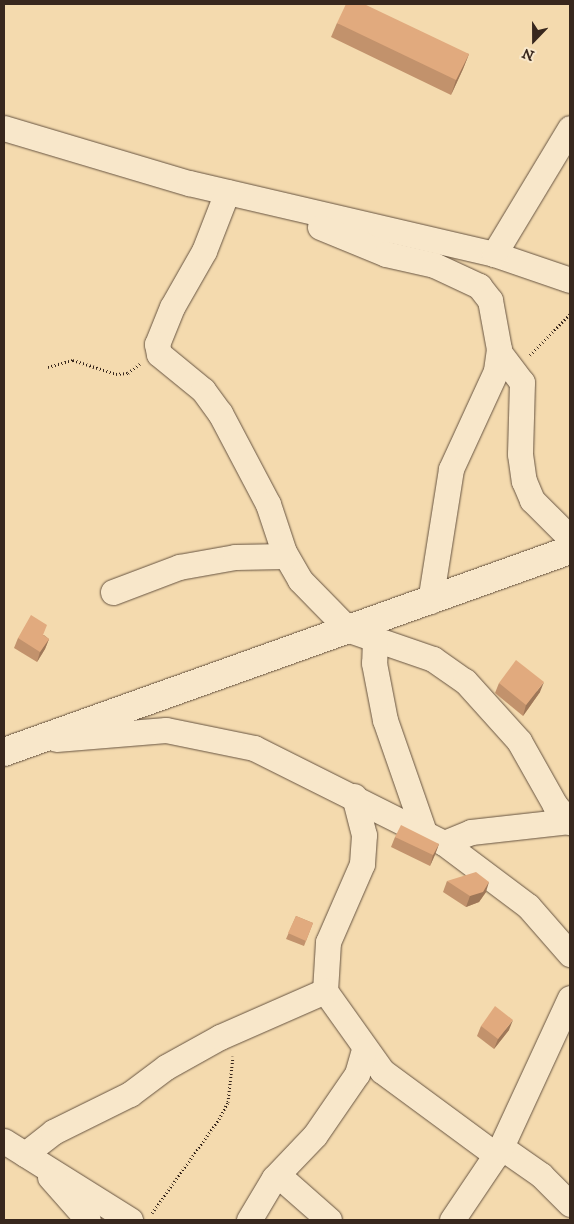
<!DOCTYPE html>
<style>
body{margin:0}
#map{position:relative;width:574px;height:1224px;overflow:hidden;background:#f4daae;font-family:"IM FELL DW Pica",serif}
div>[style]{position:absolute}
.path>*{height:3px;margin-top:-1.5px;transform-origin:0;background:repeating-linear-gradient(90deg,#38271d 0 1px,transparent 0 3.5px)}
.roads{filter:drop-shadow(0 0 1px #675441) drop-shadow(0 0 1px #675441)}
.street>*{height:25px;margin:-12.5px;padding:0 12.5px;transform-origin:12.5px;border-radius:12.5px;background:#f8e7ca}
.secondary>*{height:28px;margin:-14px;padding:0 14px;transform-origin:14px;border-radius:14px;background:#f8e7ca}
.wall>*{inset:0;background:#c2926c}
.shaded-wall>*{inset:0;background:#9e7758}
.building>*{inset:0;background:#e1aa7e}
span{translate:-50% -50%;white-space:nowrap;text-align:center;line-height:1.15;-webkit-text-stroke:4px #f8e7ca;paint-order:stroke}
.frame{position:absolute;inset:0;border:5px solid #38271d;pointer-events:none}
.north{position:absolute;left:509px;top:15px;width:50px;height:50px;-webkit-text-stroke:4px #f8e7ca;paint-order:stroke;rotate:202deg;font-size:14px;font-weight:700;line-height:20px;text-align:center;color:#38271d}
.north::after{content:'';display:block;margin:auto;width:18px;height:22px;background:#38271d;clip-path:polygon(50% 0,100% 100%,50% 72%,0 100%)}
</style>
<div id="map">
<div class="path">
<div style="left:530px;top:355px;width:57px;rotate:-45.7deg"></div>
<div style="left:48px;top:367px;width:26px;rotate:-16deg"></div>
<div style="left:73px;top:360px;width:45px;rotate:18deg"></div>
<div style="left:116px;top:374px;width:12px;rotate:-5deg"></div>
<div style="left:128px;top:373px;width:16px;rotate:-38deg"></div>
<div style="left:152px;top:1213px;width:115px;rotate:-54.5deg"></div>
<div style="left:219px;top:1119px;width:19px;rotate:-62deg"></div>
<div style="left:228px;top:1102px;width:46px;rotate:-83.8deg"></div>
</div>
<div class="roads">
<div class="street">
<div style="left:4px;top:128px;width:193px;rotate:16.6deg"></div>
<div style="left:189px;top:183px;width:313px;rotate:13.1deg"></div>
<div style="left:494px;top:254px;width:80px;rotate:18.9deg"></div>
<div style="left:227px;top:192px;width:63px;rotate:111.3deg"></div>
<div style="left:204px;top:251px;width:64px;rotate:119.7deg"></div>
<div style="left:172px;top:307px;width:40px;rotate:112deg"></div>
<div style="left:157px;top:344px;width:10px;rotate:79deg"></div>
<div style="left:159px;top:354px;width:57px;rotate:39.3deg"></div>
<div style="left:203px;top:390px;width:29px;rotate:54deg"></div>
<div style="left:220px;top:413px;width:103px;rotate:62.2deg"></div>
<div style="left:268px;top:504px;width:51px;rotate:71.6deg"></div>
<div style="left:284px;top:552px;width:32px;rotate:60deg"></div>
<div style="left:300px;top:580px;width:70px;rotate:45.6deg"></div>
<div style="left:349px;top:630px;width:89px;rotate:19deg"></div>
<div style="left:433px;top:659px;width:39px;rotate:35deg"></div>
<div style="left:465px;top:681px;width:81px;rotate:48deg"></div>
<div style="left:519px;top:741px;width:73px;rotate:60.6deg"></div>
<div style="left:555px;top:805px;width:23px;rotate:49deg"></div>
<div style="left:320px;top:227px;width:71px;rotate:22.2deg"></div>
<div style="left:386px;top:254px;width:49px;rotate:12.9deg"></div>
<div style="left:434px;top:265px;width:50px;rotate:25deg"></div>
<div style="left:479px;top:286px;width:18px;rotate:52deg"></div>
<div style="left:490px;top:300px;width:50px;rotate:79.6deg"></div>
<div style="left:499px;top:349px;width:22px;rotate:98deg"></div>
<div style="left:496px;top:371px;width:108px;rotate:114.7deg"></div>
<div style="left:451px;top:469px;width:134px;rotate:99deg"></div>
<div style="left:494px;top:254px;width:147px;rotate:-58.9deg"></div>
<div style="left:499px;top:352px;width:38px;rotate:53deg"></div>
<div style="left:522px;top:382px;width:72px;rotate:91.6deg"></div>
<div style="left:520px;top:454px;width:27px;rotate:82deg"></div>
<div style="left:524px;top:481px;width:21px;rotate:67deg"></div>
<div style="left:532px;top:500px;width:54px;rotate:45deg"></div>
<div style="left:113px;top:592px;width:71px;rotate:-20.7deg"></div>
<div style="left:179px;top:567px;width:57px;rotate:-10.1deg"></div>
<div style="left:235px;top:557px;width:50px;rotate:-1.1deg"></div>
<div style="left:375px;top:639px;width:24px;rotate:92deg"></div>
<div style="left:374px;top:663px;width:58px;rotate:79.1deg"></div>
<div style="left:385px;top:720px;width:119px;rotate:70.8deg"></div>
<div style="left:56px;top:739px;width:110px;rotate:-4.7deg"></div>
<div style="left:166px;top:730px;width:90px;rotate:11.6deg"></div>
<div style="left:254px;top:748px;width:212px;rotate:26.6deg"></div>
<div style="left:444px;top:843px;width:105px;rotate:36.9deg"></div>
<div style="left:528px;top:906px;width:64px;rotate:48.8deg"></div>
<div style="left:354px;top:796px;width:40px;rotate:75.6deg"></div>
<div style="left:364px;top:835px;width:29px;rotate:94deg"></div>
<div style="left:362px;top:864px;width:85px;rotate:113.6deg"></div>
<div style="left:328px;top:942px;width:49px;rotate:93.5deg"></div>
<div style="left:325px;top:991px;width:98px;rotate:54.5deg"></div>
<div style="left:382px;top:1071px;width:142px;rotate:36.4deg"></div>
<div style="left:444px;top:843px;width:29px;rotate:-22deg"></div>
<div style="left:471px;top:832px;width:99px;rotate:-6.4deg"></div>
<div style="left:4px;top:1141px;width:149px;rotate:32.1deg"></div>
<div style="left:501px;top:1147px;width:49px;rotate:35deg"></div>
<div style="left:541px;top:1175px;width:41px;rotate:45deg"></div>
<div style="left:25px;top:1154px;width:36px;rotate:-38deg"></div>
<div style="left:53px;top:1132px;width:86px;rotate:-26.3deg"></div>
<div style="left:130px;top:1094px;width:45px;rotate:-36.9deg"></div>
<div style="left:166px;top:1067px;width:62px;rotate:-29.1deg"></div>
<div style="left:220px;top:1037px;width:115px;rotate:-23.7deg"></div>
<div style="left:278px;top:1175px;width:68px;rotate:41.4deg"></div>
<div style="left:50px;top:1177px;width:57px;rotate:48.5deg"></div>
<div style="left:249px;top:1220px;width:49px;rotate:-59.2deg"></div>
<div style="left:274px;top:1178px;width:59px;rotate:-46.4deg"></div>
<div style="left:315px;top:1135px;width:74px;rotate:-55.5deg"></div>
<div style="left:357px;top:1074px;width:26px;rotate:-74deg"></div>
<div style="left:452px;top:1220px;width:88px;rotate:-56.1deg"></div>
<div style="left:501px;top:1147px;width:164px;rotate:-65.2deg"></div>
</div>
<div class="secondary">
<div style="left:4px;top:752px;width:601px;rotate:-19.64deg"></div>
</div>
</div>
<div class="wall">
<div style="clip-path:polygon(337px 23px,469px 54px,463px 69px,451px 95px,331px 37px)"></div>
<div style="clip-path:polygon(44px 635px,49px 639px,45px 649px,37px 662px,14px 648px,18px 638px)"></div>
<div style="clip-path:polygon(499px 683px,540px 692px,523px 716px,495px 693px)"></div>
<div style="clip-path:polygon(395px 837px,439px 844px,430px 866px,391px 847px)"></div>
<div style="clip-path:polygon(447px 881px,486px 892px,479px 902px,466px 907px,443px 892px)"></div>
<div style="clip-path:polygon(296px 916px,313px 923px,304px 946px,286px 939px)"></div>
<div style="clip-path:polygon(481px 1026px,509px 1030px,494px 1049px,477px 1036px)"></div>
</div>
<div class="shaded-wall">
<div style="clip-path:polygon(469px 54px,463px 69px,451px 95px,456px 80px)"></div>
<div style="clip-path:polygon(49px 639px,45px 649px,37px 662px,40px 652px)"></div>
<div style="clip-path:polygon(544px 682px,540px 692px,523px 716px,526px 705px)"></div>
<div style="clip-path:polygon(439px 844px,435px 855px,430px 866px,433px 855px)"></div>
<div style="clip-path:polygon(489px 882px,486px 892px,479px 902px,466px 907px,470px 896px)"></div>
<div style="clip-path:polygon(513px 1020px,509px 1030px,494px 1049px,498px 1039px)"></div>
</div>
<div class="building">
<div style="clip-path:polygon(346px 4px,364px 4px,469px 54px,456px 80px,337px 23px)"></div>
<div style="clip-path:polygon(31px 615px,47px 625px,43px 635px,49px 639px,40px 652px,18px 638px)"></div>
<div style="clip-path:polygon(516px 660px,544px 682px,526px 705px,499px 683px)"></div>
<div style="clip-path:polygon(401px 825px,439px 844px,433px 855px,395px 837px)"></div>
<div style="clip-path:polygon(476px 872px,489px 882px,483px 892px,470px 896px,447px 881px)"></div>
<div style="clip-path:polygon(296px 916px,313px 923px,306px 941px,288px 933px)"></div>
<div style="clip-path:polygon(495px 1006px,513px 1020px,498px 1039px,481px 1026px)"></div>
</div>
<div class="frame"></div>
<div class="north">N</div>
</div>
